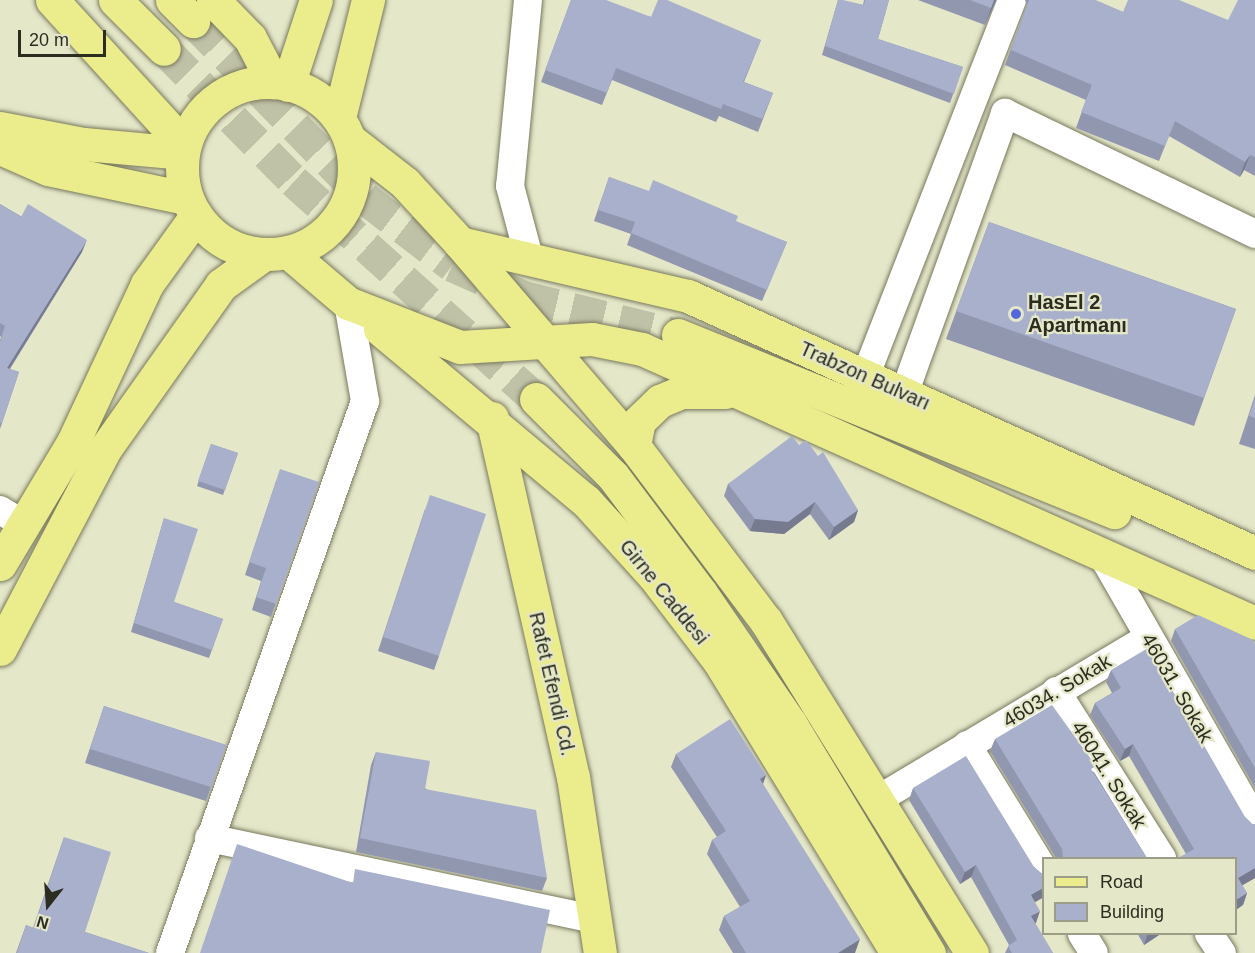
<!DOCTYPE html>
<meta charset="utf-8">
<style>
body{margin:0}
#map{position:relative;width:1255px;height:953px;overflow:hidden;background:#e5e7c9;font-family:Arial,sans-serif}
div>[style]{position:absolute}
.major-tunnel>*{height:33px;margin-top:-16.5px;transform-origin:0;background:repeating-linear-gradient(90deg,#c0c2a7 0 33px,transparent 0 49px)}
.roads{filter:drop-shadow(0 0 2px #78795e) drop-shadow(0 0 2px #78795e)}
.minor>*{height:28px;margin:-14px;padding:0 14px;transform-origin:14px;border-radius:14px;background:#fff}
.major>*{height:33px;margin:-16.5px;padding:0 16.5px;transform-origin:16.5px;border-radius:16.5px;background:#ebec8c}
.major>.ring{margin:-16.5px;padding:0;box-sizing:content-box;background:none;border:33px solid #ebec8c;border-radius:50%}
.wall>*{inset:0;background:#9097af}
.shaded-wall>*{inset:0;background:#767b8f}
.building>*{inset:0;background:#a8b0cc}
.dots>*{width:16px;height:16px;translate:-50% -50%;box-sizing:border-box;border:3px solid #e5e7c9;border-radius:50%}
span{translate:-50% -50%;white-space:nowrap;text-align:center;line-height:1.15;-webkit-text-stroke:4.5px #e5e7c9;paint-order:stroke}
.poi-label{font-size:20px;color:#2c2d21;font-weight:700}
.left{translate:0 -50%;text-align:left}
.street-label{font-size:20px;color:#2c2d21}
.legend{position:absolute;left:1042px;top:857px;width:195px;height:78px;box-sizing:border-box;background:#e5e7c9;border:2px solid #9b9d86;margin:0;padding:8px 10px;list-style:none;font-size:18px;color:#2c2d21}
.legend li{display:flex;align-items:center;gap:12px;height:30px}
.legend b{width:30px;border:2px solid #9b9d86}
.north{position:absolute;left:18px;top:875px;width:60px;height:60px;-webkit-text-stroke:4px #e5e7c9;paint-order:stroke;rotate:197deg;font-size:16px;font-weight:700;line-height:24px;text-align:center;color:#2c2d21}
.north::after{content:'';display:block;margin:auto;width:21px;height:27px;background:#2c2d21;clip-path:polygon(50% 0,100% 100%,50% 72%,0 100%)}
.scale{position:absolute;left:18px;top:30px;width:88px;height:27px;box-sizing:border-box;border:3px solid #2c2d21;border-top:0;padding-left:8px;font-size:18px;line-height:21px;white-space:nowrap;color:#2c2d21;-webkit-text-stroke:4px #e5e7c9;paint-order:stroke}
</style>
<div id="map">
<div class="major-tunnel">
<div style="left:193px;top:21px;width:247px;rotate:45.8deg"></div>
<div style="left:365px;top:198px;width:110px;rotate:37.6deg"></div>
<div style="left:452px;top:265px;width:79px;rotate:24deg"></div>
<div style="left:524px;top:297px;width:159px;rotate:13.9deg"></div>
<div style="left:164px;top:49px;width:185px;rotate:45.4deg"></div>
<div style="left:294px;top:181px;width:326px;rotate:42deg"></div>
</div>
<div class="roads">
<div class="minor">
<div style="left:528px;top:0;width:187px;rotate:95.5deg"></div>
<div style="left:510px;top:186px;width:78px;rotate:75.1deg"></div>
<div style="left:865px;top:377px;width:405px;rotate:-68.7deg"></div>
<div style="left:904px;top:394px;width:299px;rotate:-70.2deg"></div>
<div style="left:1005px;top:113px;width:278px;rotate:25.8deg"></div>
<div style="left:0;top:510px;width:27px;rotate:31deg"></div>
<div style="left:1101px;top:553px;width:309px;rotate:60.1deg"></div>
<div style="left:1056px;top:691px;width:198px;rotate:57.6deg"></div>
<div style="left:967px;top:745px;width:147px;rotate:58.4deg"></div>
<div style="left:877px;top:800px;width:316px;rotate:-30.9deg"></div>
<div style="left:209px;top:838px;width:393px;rotate:11.9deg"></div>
<div style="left:1082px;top:934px;width:22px;rotate:58deg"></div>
<div style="left:1209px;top:934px;width:23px;rotate:56deg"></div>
<div style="left:170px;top:953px;width:585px;rotate:-70.54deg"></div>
<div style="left:365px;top:401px;width:99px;rotate:-99.8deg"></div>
</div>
<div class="major">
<div style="left:52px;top:0;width:196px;rotate:47.7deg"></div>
<div style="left:115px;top:0;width:69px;rotate:45deg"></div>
<div style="left:172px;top:0;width:30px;rotate:45deg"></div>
<div style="left:213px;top:0;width:53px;rotate:45.8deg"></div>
<div style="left:250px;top:38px;width:50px;rotate:62.4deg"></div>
<div class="ring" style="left:182px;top:82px;width:139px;height:139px"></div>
<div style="left:288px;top:85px;width:89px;rotate:-71.8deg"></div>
<div style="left:339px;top:118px;width:122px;rotate:-76.2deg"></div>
<div style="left:0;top:128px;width:86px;rotate:10.8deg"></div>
<div style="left:84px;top:144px;width:98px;rotate:5.2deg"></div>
<div style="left:350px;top:140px;width:70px;rotate:38deg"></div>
<div style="left:405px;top:183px;width:81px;rotate:47.5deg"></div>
<div style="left:460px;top:243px;width:234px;rotate:13.1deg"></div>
<div style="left:688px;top:296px;width:623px;rotate:24.38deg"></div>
<div style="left:0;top:148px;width:52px;rotate:23.6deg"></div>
<div style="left:48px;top:169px;width:141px;rotate:11.9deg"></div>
<div style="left:460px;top:243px;width:267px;rotate:49.4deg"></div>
<div style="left:634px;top:446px;width:219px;rotate:53deg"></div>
<div style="left:766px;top:621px;width:391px;rotate:58.2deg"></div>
<div style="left:288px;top:252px;width:79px;rotate:40.4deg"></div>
<div style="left:348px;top:303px;width:120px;rotate:21.4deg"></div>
<div style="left:460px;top:347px;width:132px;rotate:-3.5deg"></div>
<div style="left:592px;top:339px;width:51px;rotate:11.3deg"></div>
<div style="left:642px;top:349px;width:671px;rotate:24.08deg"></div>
<div style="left:380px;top:329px;width:268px;rotate:39.9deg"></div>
<div style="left:586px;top:501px;width:101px;rotate:47.8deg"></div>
<div style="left:654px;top:576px;width:107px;rotate:52.6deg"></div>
<div style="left:719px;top:661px;width:342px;rotate:58.6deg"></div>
<div style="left:678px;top:335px;width:471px;rotate:22.1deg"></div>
<div style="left:536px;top:399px;width:109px;rotate:45deg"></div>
<div style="left:613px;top:476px;width:146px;rotate:53.1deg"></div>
<div style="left:701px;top:593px;width:158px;rotate:55.6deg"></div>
<div style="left:790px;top:723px;width:269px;rotate:58.9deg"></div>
<div style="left:492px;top:418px;width:368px;rotate:77.3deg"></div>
<div style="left:573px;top:777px;width:178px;rotate:81.3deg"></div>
<div style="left:634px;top:446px;width:25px;rotate:-79deg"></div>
<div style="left:639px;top:421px;width:29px;rotate:-44deg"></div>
<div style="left:660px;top:401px;width:23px;rotate:-23deg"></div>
<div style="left:681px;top:392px;width:44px"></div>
<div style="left:0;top:564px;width:142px;rotate:-59.1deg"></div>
<div style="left:73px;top:442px;width:174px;rotate:-64.9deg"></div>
<div style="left:147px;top:284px;width:84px;rotate:-54.2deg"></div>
<div style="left:0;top:649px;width:226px;rotate:-62.3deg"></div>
<div style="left:105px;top:449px;width:201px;rotate:-54.7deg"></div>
<div style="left:221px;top:285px;width:53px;rotate:-35.8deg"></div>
</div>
</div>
<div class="wall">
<div style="clip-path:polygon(571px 0,761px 40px,744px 82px,773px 93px,758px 132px,719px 116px,716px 122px,612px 80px,602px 105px,541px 82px)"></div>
<div style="clip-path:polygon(838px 0,863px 5px,864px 0,889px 0,878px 39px,963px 67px,950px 103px,822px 55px)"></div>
<div style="clip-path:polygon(918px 0,996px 0,985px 25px)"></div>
<div style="clip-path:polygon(1025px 0,1095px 0,1123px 12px,1228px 20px,1255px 0,1255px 176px,1244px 170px,1240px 177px,1169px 136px,1159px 161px,1076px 128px,1086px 100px,1005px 65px,1027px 5px)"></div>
<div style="clip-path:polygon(609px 177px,787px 242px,762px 301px,627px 245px,631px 234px,594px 221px)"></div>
<div style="clip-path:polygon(0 204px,82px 252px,10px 369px,19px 372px,0 429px,0 340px,1px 337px,0 336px)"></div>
<div style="clip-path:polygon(989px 222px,1236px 309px,1194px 426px,946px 339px)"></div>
<div style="clip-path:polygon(1255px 395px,1255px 449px,1239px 444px)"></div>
<div style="clip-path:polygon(211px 444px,238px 453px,223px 495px,197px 486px)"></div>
<div style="clip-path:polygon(799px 445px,858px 510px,854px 522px,829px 540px,810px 514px,784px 534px,750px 531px,724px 496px,728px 484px)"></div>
<div style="clip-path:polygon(276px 481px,319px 482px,271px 617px,252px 610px,261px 581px,245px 575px)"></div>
<div style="clip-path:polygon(425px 509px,439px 656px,434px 670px,378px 651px)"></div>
<div style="clip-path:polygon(164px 518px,174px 602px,223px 619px,209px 658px,131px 632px)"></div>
<div style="clip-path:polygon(1175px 629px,1255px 644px,1255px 788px,1171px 641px)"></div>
<div style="clip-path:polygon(1111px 670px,1245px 817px,1252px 824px,1255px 824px,1255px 878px,1242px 885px,1247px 893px,1243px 905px,1186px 854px,1129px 756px,1120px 761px,1090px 715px,1095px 703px,1112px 693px,1106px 682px)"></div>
<div style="clip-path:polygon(104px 706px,226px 745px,206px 801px,85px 763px)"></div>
<div style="clip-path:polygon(995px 739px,1094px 772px,1147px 858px,1056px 858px,990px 751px)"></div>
<div style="clip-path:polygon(376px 752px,547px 878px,542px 891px,356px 852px,371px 765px)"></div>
<div style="clip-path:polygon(676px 754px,766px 775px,763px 784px,855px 953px,733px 953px,719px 930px,724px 916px,740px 907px,707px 854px,712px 840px,717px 837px,671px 767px)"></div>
<div style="clip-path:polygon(913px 788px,1034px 867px,1041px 873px,1035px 902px,1035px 923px,1053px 953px,1005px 953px,1009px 945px,971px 877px,960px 884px,909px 800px)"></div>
<div style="clip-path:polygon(64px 837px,85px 932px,149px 953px,16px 953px,26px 925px,33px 928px)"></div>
<div style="clip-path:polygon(1137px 933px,1162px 933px,1144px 945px)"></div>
</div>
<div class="shaded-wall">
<div style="clip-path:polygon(994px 0,996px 0,985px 25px,991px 8px)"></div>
<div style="clip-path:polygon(1250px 155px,1244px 170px,1240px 177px,1245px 162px)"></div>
<div style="clip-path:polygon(87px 240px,82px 252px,3px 379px,7px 368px)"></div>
<div style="clip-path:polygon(815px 502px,810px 514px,784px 534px,750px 531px,755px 519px)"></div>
<div style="clip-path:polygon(858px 510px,854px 522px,829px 540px,834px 527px)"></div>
<div style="clip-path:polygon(1133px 744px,1129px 756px,1120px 761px,1125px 749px)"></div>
<div style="clip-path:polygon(766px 775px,761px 789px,760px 779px)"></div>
<div style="clip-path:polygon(976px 865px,971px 877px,960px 884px,965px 872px)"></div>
<div style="clip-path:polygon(1255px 868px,1255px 878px,1236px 889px,1238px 878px)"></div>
<div style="clip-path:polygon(1044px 887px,1044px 897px,1027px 907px,1031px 895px)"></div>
<div style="clip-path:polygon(1247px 893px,1243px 905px,1236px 910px,1236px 900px)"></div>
<div style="clip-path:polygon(1040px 911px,1036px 923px,1027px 928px,1031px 916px)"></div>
<div style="clip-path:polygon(1148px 933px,1162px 933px,1144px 945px)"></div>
<div style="clip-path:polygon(860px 939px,855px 953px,838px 953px)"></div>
</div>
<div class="building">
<div style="clip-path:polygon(571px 0,606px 0,651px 17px,658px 0,667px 0,761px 40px,743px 82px,773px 93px,762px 119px,723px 104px,721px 109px,616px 68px,607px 93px,545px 70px)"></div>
<div style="clip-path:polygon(838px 0,843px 0,864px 5px,865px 0,889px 0,878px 39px,963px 67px,954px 94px,825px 46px)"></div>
<div style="clip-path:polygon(970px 0,994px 0,991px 8px)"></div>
<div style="clip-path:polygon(1029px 0,1095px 0,1123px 12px,1128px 0,1179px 0,1228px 20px,1238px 0,1255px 0,1255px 157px,1250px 155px,1245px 162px,1175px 121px,1165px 146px,1081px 112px,1092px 85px,1011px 50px)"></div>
<div style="clip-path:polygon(609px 177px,649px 191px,653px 180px,738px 216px,736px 221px,787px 242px,767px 290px,631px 233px,635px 222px,598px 210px)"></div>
<div style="clip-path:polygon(0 204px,21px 217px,28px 204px,87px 240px,7px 368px,19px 372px,2px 423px,0 423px,0 342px,5px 326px,0 323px)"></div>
<div style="clip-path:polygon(989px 222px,1236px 309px,1204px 398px,956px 311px)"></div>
<div style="clip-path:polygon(1255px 398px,1255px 418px,1249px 416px)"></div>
<div style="clip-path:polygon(792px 436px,799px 445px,806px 440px,818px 456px,823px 452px,858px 510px,834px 527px,815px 502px,788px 522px,755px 519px,728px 484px)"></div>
<div style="clip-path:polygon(211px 444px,238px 453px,225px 490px,198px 481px)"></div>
<div style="clip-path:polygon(280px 469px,319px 482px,276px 604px,256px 597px,266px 568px,249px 562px)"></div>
<div style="clip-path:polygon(430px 495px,486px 514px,439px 656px,383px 637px)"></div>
<div style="clip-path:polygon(164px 518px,198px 529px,174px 602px,223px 619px,212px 650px,134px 623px)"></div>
<div style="clip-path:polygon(1198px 615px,1253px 640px,1255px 644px,1255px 768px,1175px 629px)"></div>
<div style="clip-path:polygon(1148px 648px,1245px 817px,1252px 824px,1255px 824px,1255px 868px,1238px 878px,1247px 893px,1236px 900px,1236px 858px,1178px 858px,1194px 849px,1133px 744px,1125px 749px,1095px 703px,1121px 688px,1111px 670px)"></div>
<div style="clip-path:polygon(1052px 705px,1096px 766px,1091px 769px,1147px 858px,1063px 858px,1062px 849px,995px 739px)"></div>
<div style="clip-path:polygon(104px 706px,226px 745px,211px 787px,90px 749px)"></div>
<div style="clip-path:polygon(730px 719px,766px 775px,760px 779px,860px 939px,838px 953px,746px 953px,724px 916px,750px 901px,712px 840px,726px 831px,676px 754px)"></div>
<div style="clip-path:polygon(376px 752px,430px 761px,425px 789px,536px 810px,547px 878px,360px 838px)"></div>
<div style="clip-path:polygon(966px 756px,1034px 867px,1041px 873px,1044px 873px,1044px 887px,1031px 895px,1040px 911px,1031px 916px,1053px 953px,1012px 953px,1008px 946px,1017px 940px,976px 865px,965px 872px,913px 788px)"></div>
<div style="clip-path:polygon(64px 837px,111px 852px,85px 932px,149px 953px,17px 953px,26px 925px,34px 928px)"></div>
<div style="clip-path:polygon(237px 844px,353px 883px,355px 869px,550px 910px,541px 953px,200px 953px)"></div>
</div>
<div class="dots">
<div style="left:1016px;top:314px;background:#5367dc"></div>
</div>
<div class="poi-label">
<span class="left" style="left:1028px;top:314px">HasEl 2<br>Apartmanı</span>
</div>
<div class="street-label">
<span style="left:865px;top:376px;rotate:24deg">Trabzon Bulvarı</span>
<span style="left:664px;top:592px;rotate:51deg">Girne Caddesi</span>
<span style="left:552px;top:684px;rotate:77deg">Rafet Efendi Cd.</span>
<span style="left:1177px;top:688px;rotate:60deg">46031. Sokak</span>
<span style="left:1057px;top:691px;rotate:-31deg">46034. Sokak</span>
<span style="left:1109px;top:775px;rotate:58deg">46041. Sokak</span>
</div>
<ul class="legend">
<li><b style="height:8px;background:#ebec8c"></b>Road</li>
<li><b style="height:16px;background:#a8b0cc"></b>Building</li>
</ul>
<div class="north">N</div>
<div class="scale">20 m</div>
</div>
